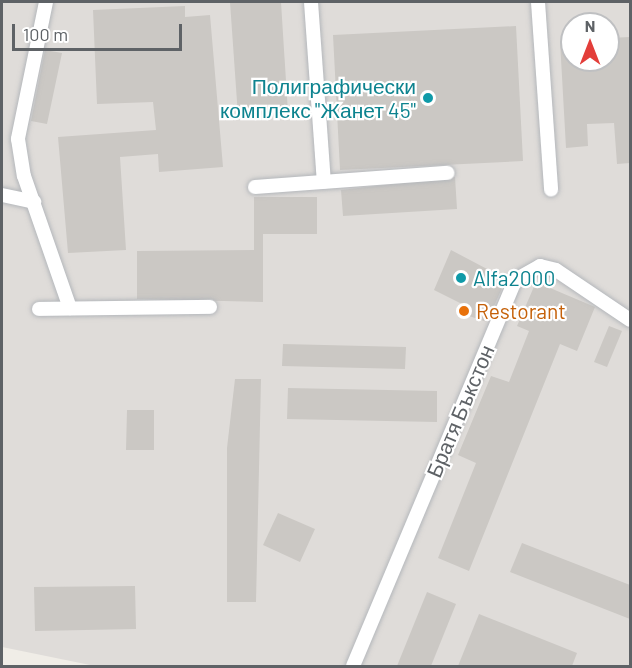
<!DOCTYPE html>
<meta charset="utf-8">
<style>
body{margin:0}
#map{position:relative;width:632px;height:668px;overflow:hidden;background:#f0ede7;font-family:Barlow,sans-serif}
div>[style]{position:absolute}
.industrial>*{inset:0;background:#dfdcd9}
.building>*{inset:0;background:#cbc8c4}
.roads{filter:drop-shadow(0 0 2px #b4b7bb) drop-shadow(0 0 2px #b4b7bb)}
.minor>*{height:14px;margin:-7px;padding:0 7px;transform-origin:7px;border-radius:7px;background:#fff}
.dots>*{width:16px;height:16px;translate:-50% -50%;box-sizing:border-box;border:3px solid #fff;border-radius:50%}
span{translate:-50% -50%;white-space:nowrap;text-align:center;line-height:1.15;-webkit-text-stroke:4.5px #fff;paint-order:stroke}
.culture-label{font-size:21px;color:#0d838f}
.right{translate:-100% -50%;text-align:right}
.left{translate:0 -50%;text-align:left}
.food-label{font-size:21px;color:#c56008}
.street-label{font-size:21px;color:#5e6266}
.frame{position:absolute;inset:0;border:3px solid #5e6266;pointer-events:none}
.north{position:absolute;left:560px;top:12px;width:60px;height:60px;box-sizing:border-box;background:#fff;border:2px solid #bfc0c2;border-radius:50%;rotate:0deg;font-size:16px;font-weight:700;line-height:24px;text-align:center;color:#5e6266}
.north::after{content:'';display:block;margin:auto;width:21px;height:27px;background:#e33e3a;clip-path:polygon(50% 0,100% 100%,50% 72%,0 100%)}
.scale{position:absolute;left:12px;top:24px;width:170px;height:27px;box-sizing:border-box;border:3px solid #5e6266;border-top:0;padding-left:8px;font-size:18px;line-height:21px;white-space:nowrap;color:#5e6266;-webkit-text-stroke:4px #fff;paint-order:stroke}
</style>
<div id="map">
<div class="industrial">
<div style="clip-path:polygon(evenodd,2px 2px,630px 2px,630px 666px,95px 666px,2px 647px,2px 2px,572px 24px,608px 24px,608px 60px,572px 60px,572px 24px)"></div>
</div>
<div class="building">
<div style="clip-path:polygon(230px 2px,281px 2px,288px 113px,238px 116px)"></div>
<div style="clip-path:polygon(185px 6px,185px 17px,210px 15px,223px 167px,159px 172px,158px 154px,120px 157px,126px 250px,68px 253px,58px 137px,156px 130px,153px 102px,97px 104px,93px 10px)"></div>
<div style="clip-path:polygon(516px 26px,523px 161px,340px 170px,333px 35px)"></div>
<div style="clip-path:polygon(630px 37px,630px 163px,617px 164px,614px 123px,587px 124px,588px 146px,566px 148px,560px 41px,572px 40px,572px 60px,608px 60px,608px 38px)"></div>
<div style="clip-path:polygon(45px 50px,62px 53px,47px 124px,31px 121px)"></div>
<div style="clip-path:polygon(455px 177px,457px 209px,343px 216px,341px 190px)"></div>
<div style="clip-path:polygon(254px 197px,317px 197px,317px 234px,263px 234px,263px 302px,137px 299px,137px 251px,254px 250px)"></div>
<div style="clip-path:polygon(451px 250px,506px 279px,487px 322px,457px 312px,462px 304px,434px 290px)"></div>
<div style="clip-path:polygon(536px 282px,595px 307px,577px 351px,560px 344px,469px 571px,438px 558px,476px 463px,458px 455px,491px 376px,509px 382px,529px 331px,517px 326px)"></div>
<div style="clip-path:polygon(609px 326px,622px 331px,607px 367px,594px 362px)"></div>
<div style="clip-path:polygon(283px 344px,406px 347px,405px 369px,282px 366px)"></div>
<div style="clip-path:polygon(235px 379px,261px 379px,256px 602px,227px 602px,227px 448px)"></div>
<div style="clip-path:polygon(288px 388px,437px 391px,437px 422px,287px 419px)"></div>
<div style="clip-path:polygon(127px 410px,154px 410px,154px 450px,126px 450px)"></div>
<div style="clip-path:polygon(278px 513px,315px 529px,300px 562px,263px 545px)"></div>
<div style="clip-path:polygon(522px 543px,630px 585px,630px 619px,510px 572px)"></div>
<div style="clip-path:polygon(135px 586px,136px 629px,35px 631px,34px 587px)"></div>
<div style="clip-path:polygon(427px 592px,456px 604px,431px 666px,397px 666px)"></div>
<div style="clip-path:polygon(479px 614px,577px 653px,572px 666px,458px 666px)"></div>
</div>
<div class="roads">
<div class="minor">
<div style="left:46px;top:2px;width:140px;rotate:101.6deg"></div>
<div style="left:18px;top:139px;width:37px;rotate:81deg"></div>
<div style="left:24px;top:176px;width:140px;rotate:70.8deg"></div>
<div style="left:311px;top:2px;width:180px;rotate:85.9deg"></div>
<div style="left:538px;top:2px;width:188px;rotate:86deg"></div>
<div style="left:255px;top:187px;width:193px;rotate:-4.2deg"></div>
<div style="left:2px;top:195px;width:33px;rotate:12deg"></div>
<div style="left:39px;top:309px;width:171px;rotate:-0.7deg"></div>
<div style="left:353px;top:666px;width:419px;rotate:-67.2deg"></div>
<div style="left:515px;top:280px;width:29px;rotate:-29deg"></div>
<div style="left:540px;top:266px;width:16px;rotate:14deg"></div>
<div style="left:556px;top:270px;width:89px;rotate:34deg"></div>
</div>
</div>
<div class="dots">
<div style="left:428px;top:98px;background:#0f9aa8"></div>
<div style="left:461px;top:278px;background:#0f9aa8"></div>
<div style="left:464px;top:311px;background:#e8710a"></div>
</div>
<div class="culture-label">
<span class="right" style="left:416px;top:98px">Полиграфически<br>комплекс "Жанет 45"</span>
<span class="left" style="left:473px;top:278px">Alfa2000</span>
</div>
<div class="food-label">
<span class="left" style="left:476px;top:311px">Restorant</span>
</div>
<div class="street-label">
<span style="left:460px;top:411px;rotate:-67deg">Братя Бъкстон</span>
</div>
<div class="frame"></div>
<div class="north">N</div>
<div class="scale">100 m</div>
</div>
